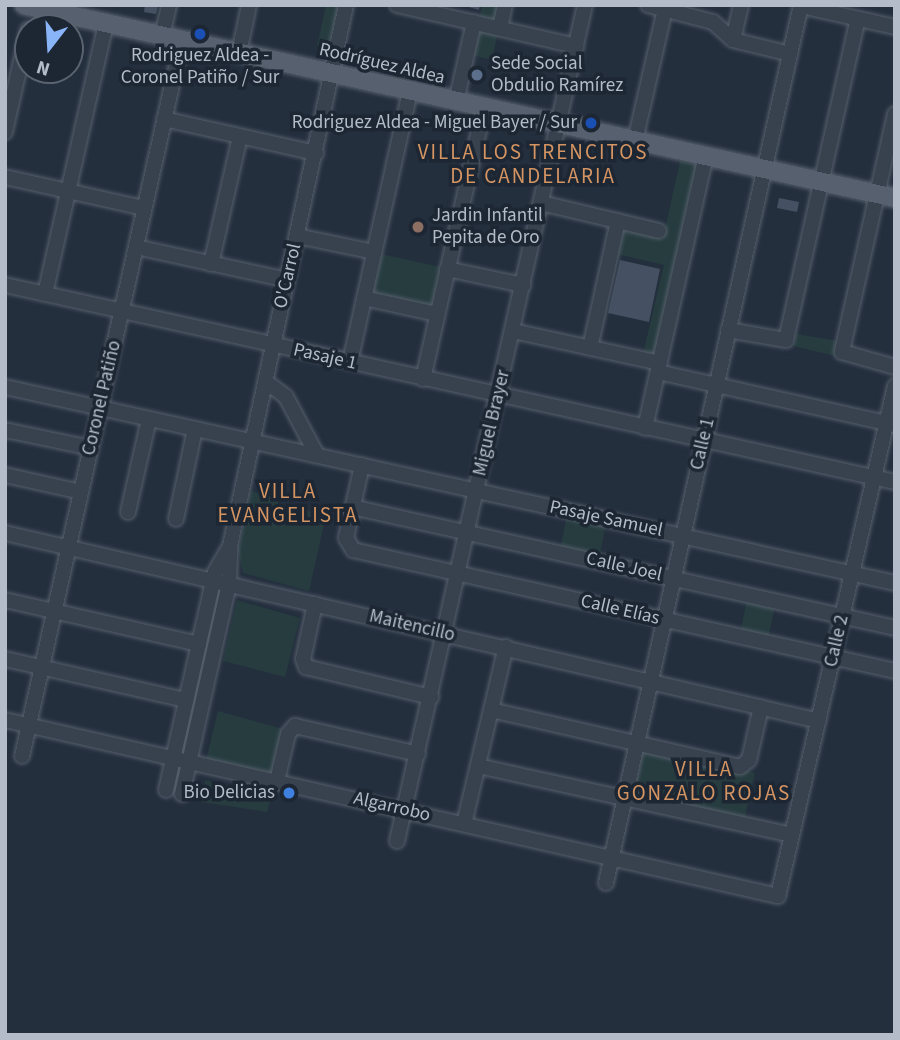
<!DOCTYPE html>
<meta charset="utf-8">
<style>
body{margin:0}
#map{position:relative;width:900px;height:1040px;overflow:hidden;background:#242f3e;font-family:"Source Sans 3",sans-serif}
div>[style]{position:absolute}
.green>*{inset:0;background:#263c3f}
.building>*{inset:0;background:#455162}
.roads{filter:drop-shadow(0 0 2px #565f6c) drop-shadow(0 0 2px #565f6c)}
.minor>*{height:14px;margin:-7px;padding:0 7px;transform-origin:7px;border-radius:7px;background:#38414e}
.major>*{height:18px;margin:-9px;padding:0 9px;transform-origin:9px;border-radius:9px;background:#56606e}
.dots>*{width:19px;height:19px;translate:-50% -50%;box-sizing:border-box;border:4px solid #1d2633;border-radius:50%}
span{translate:-50% -50%;white-space:nowrap;text-align:center;line-height:1.15;-webkit-text-stroke:7px #1d2633;paint-order:stroke}
.poi-label{font-size:19px;color:#b4bcc9}
.left{translate:0 -50%;text-align:left}
.right{translate:-100% -50%;text-align:right}
.street-label{font-size:19px;color:#b4bcc9}
.neighbourhood-label{font-size:21px;color:#d59563;letter-spacing:2px}
.frame{position:absolute;inset:0;border:7px solid #b4bcc9;pointer-events:none}
.north{position:absolute;left:14px;top:14px;width:70px;height:70px;box-sizing:border-box;background:#1d2633;border:2px solid #59626f;border-radius:50%;rotate:197deg;font-size:19px;font-weight:700;line-height:28px;text-align:center;color:#b4bcc9}
.north::after{content:'';display:block;margin:auto;width:24px;height:32px;background:#8ab4f8;clip-path:polygon(50% 0,100% 100%,50% 72%,0 100%)}
</style>
<div id="map">
<div class="green">
<div style="clip-path:polygon(326px 5px,340px 5px,330px 49px,317px 46px)"></div>
<div style="clip-path:polygon(482px 5px,502px 5px,495px 22px,479px 19px)"></div>
<div style="clip-path:polygon(482px 27px,498px 31px,492px 60px,471px 55px)"></div>
<div style="clip-path:polygon(680px 161px,699px 165px,657px 357px,643px 354px,664px 265px,617px 254px,623px 229px,663px 238px)"></div>
<div style="clip-path:polygon(381px 254px,440px 267px,432px 307px,372px 295px)"></div>
<div style="clip-path:polygon(796px 334px,839px 341px,835px 356px,793px 346px)"></div>
<div style="clip-path:polygon(251px 491px,279px 498px,278px 504px,326px 515px,309px 591px,243px 573px,238px 551px)"></div>
<div style="clip-path:polygon(567px 516px,606px 525px,599px 557px,560px 548px)"></div>
<div style="clip-path:polygon(237px 600px,300px 618px,285px 677px,223px 661px)"></div>
<div style="clip-path:polygon(747px 600px,775px 606px,768px 639px,740px 633px)"></div>
<div style="clip-path:polygon(218px 711px,283px 729px,272px 775px,206px 760px)"></div>
<div style="clip-path:polygon(644px 748px,755px 773px,744px 821px,633px 795px)"></div>
<div style="clip-path:polygon(205px 780px,272px 795px,267px 812px,201px 802px)"></div>
</div>
<div class="building">
<div style="clip-path:polygon(145px 5px,158px 5px,156px 14px,144px 12px)"></div>
<div style="clip-path:polygon(462px 5px,480px 5px,479px 10px)"></div>
<div style="clip-path:polygon(779px 198px,799px 202px,797px 212px,777px 208px)"></div>
<div style="clip-path:polygon(620px 260px,660px 269px,649px 322px,608px 313px)"></div>
</div>
<div class="roads">
<div class="minor">
<div style="left:397px;top:5px;width:184px;rotate:12.9deg"></div>
<div style="left:648px;top:5px;width:67px;rotate:14.7deg"></div>
<div style="left:713px;top:22px;width:27px;rotate:42deg"></div>
<div style="left:733px;top:40px;width:59px;rotate:13.8deg"></div>
<div style="left:801px;top:6px;width:96px;rotate:12.6deg"></div>
<div style="left:500px;top:28px;width:24px;rotate:-78deg"></div>
<div style="left:162px;top:36px;width:32px;rotate:-77deg"></div>
<div style="left:733px;top:40px;width:36px;rotate:-77deg"></div>
<div style="left:239px;top:53px;width:49px;rotate:-78.2deg"></div>
<div style="left:456px;top:102px;width:82px;rotate:-77.3deg"></div>
<div style="left:895px;top:114px;width:244px;rotate:102.6deg"></div>
<div style="left:842px;top:352px;width:55px;rotate:15.8deg"></div>
<div style="left:164px;top:119px;width:156px;rotate:12.6deg"></div>
<div style="left:5px;top:132px;width:105px;rotate:-77.3deg"></div>
<div style="left:635px;top:141px;width:139px;rotate:-77.2deg"></div>
<div style="left:5px;top:177px;width:142px;rotate:12.6deg"></div>
<div style="left:541px;top:203px;width:121px;rotate:13.3deg"></div>
<div style="left:297px;top:236px;width:79px;rotate:11.7deg"></div>
<div style="left:136px;top:247px;width:155px;rotate:12.3deg"></div>
<div style="left:211px;top:264px;width:131px;rotate:-77.2deg"></div>
<div style="left:447px;top:269px;width:78px;rotate:11.9deg"></div>
<div style="left:5px;top:285px;width:912px;rotate:12.48deg"></div>
<div style="left:45px;top:294px;width:277px;rotate:-77.3deg"></div>
<div style="left:364px;top:298px;width:75px;rotate:12.4deg"></div>
<div style="left:728px;top:330px;width:59px;rotate:9.8deg"></div>
<div style="left:786px;top:340px;width:329px;rotate:-77.4deg"></div>
<div style="left:513px;top:331px;width:150px;rotate:12.3deg"></div>
<div style="left:590px;top:348px;width:130px;rotate:-77.6deg"></div>
<div style="left:350px;top:362px;width:278px;rotate:-77.5deg"></div>
<div style="left:658px;top:372px;width:243px;rotate:12.6deg"></div>
<div style="left:423px;top:379px;width:278px;rotate:-77.3deg"></div>
<div style="left:265px;top:381px;width:26px;rotate:37deg"></div>
<div style="left:286px;top:397px;width:66px;rotate:61.9deg"></div>
<div style="left:5px;top:387px;width:911px;rotate:12.42deg"></div>
<div style="left:645px;top:428px;width:279px;rotate:-77.4deg"></div>
<div style="left:5px;top:430px;width:88px;rotate:11.8deg"></div>
<div style="left:362px;top:465px;width:75px;rotate:102.4deg"></div>
<div style="left:346px;top:538px;width:14px;rotate:60deg"></div>
<div style="left:353px;top:550px;width:555px;rotate:12.58deg"></div>
<div style="left:5px;top:475px;width:78px;rotate:12.6deg"></div>
<div style="left:352px;top:507px;width:556px;rotate:12.56deg"></div>
<div style="left:128px;top:512px;width:95px;rotate:-77.3deg"></div>
<div style="left:176px;top:519px;width:92px;rotate:-78.1deg"></div>
<div style="left:5px;top:533px;width:835px;rotate:13deg"></div>
<div style="left:5px;top:600px;width:199px;rotate:12.8deg"></div>
<div style="left:315px;top:604px;width:56px;rotate:102.3deg"></div>
<div style="left:303px;top:659px;width:9px;rotate:69deg"></div>
<div style="left:306px;top:667px;width:129px;rotate:13.5deg"></div>
<div style="left:5px;top:659px;width:186px;rotate:12.8deg"></div>
<div style="left:491px;top:710px;width:255px;rotate:12.9deg"></div>
<div style="left:740px;top:767px;width:11px;rotate:-38deg"></div>
<div style="left:749px;top:760px;width:54px;rotate:-77.2deg"></div>
<div style="left:5px;top:720px;width:793px;rotate:12.83deg"></div>
<div style="left:778px;top:896px;width:523px;rotate:-77.08deg"></div>
<div style="left:22px;top:756px;width:733px;rotate:-77.39deg"></div>
<div style="left:478px;top:766px;width:321px;rotate:12.4deg"></div>
<div style="left:277px;top:781px;width:48px;rotate:-76.8deg"></div>
<div style="left:288px;top:734px;width:11px;rotate:-49deg"></div>
<div style="left:295px;top:726px;width:126px;rotate:12.8deg"></div>
<div style="left:166px;top:790px;width:223px;rotate:-77.3deg"></div>
<div style="left:215px;top:572px;width:30px;rotate:-60deg"></div>
<div style="left:182px;top:794px;width:215px;rotate:-77.4deg"></div>
<div style="left:229px;top:584px;width:38px;rotate:-88deg"></div>
<div style="left:230px;top:546px;width:553px;rotate:-77.9deg"></div>
<div style="left:464px;top:824px;width:182px;rotate:-76.7deg"></div>
<div style="left:397px;top:841px;width:857px;rotate:-77.33deg"></div>
<div style="left:606px;top:883px;width:899px;rotate:-77.48deg"></div>
</div>
<div class="major">
<div style="left:24px;top:5px;width:892px;rotate:12.49deg"></div>
</div>
</div>
<div class="dots">
<div style="left:200px;top:34px;background:#1a4fb4"></div>
<div style="left:477px;top:75px;background:#5c6f8a"></div>
<div style="left:591px;top:123px;background:#1a4fb4"></div>
<div style="left:418px;top:227px;background:#8d6e63"></div>
<div style="left:289px;top:793px;background:#3f7fe0"></div>
</div>
<div class="poi-label">
<span style="left:200px;top:67px">Rodriguez Aldea -<br>Coronel Patiño / Sur</span>
<span class="left" style="left:491px;top:75px">Sede Social<br>Obdulio Ramírez</span>
<span class="right" style="left:577px;top:123px">Rodriguez Aldea - Miguel Bayer / Sur</span>
<span class="left" style="left:432px;top:227px">Jardin Infantil<br>Pepita de Oro</span>
<span class="right" style="left:275px;top:793px">Bio Delicias</span>
</div>
<div class="street-label">
<span style="left:382px;top:64px;rotate:13deg">Rodríguez Aldea</span>
<span style="left:288px;top:276px;rotate:-77deg">O'Carrol</span>
<span style="left:325px;top:357px;rotate:13deg">Pasaje 1</span>
<span style="left:102px;top:398px;rotate:-77deg">Coronel Patiño</span>
<span style="left:492px;top:423px;rotate:-77deg">Miguel Brayer</span>
<span style="left:703px;top:444px;rotate:-77deg">Calle 1</span>
<span style="left:606px;top:519px;rotate:12deg">Pasaje Samuel</span>
<span style="left:624px;top:567px;rotate:13deg">Calle Joel</span>
<span style="left:620px;top:610px;rotate:13deg">Calle Elías</span>
<span style="left:412px;top:626px;rotate:13deg">Maitencillo</span>
<span style="left:837px;top:641px;rotate:-77deg">Calle 2</span>
<span style="left:392px;top:807px;rotate:13deg">Algarrobo</span>
</div>
<div class="neighbourhood-label">
<span style="left:533px;top:164px">VILLA LOS TRENCITOS<br>DE CANDELARIA</span>
<span style="left:288px;top:503px">VILLA<br>EVANGELISTA</span>
<span style="left:704px;top:781px">VILLA<br>GONZALO ROJAS</span>
</div>
<div class="frame"></div>
<div class="north">N</div>
</div>
